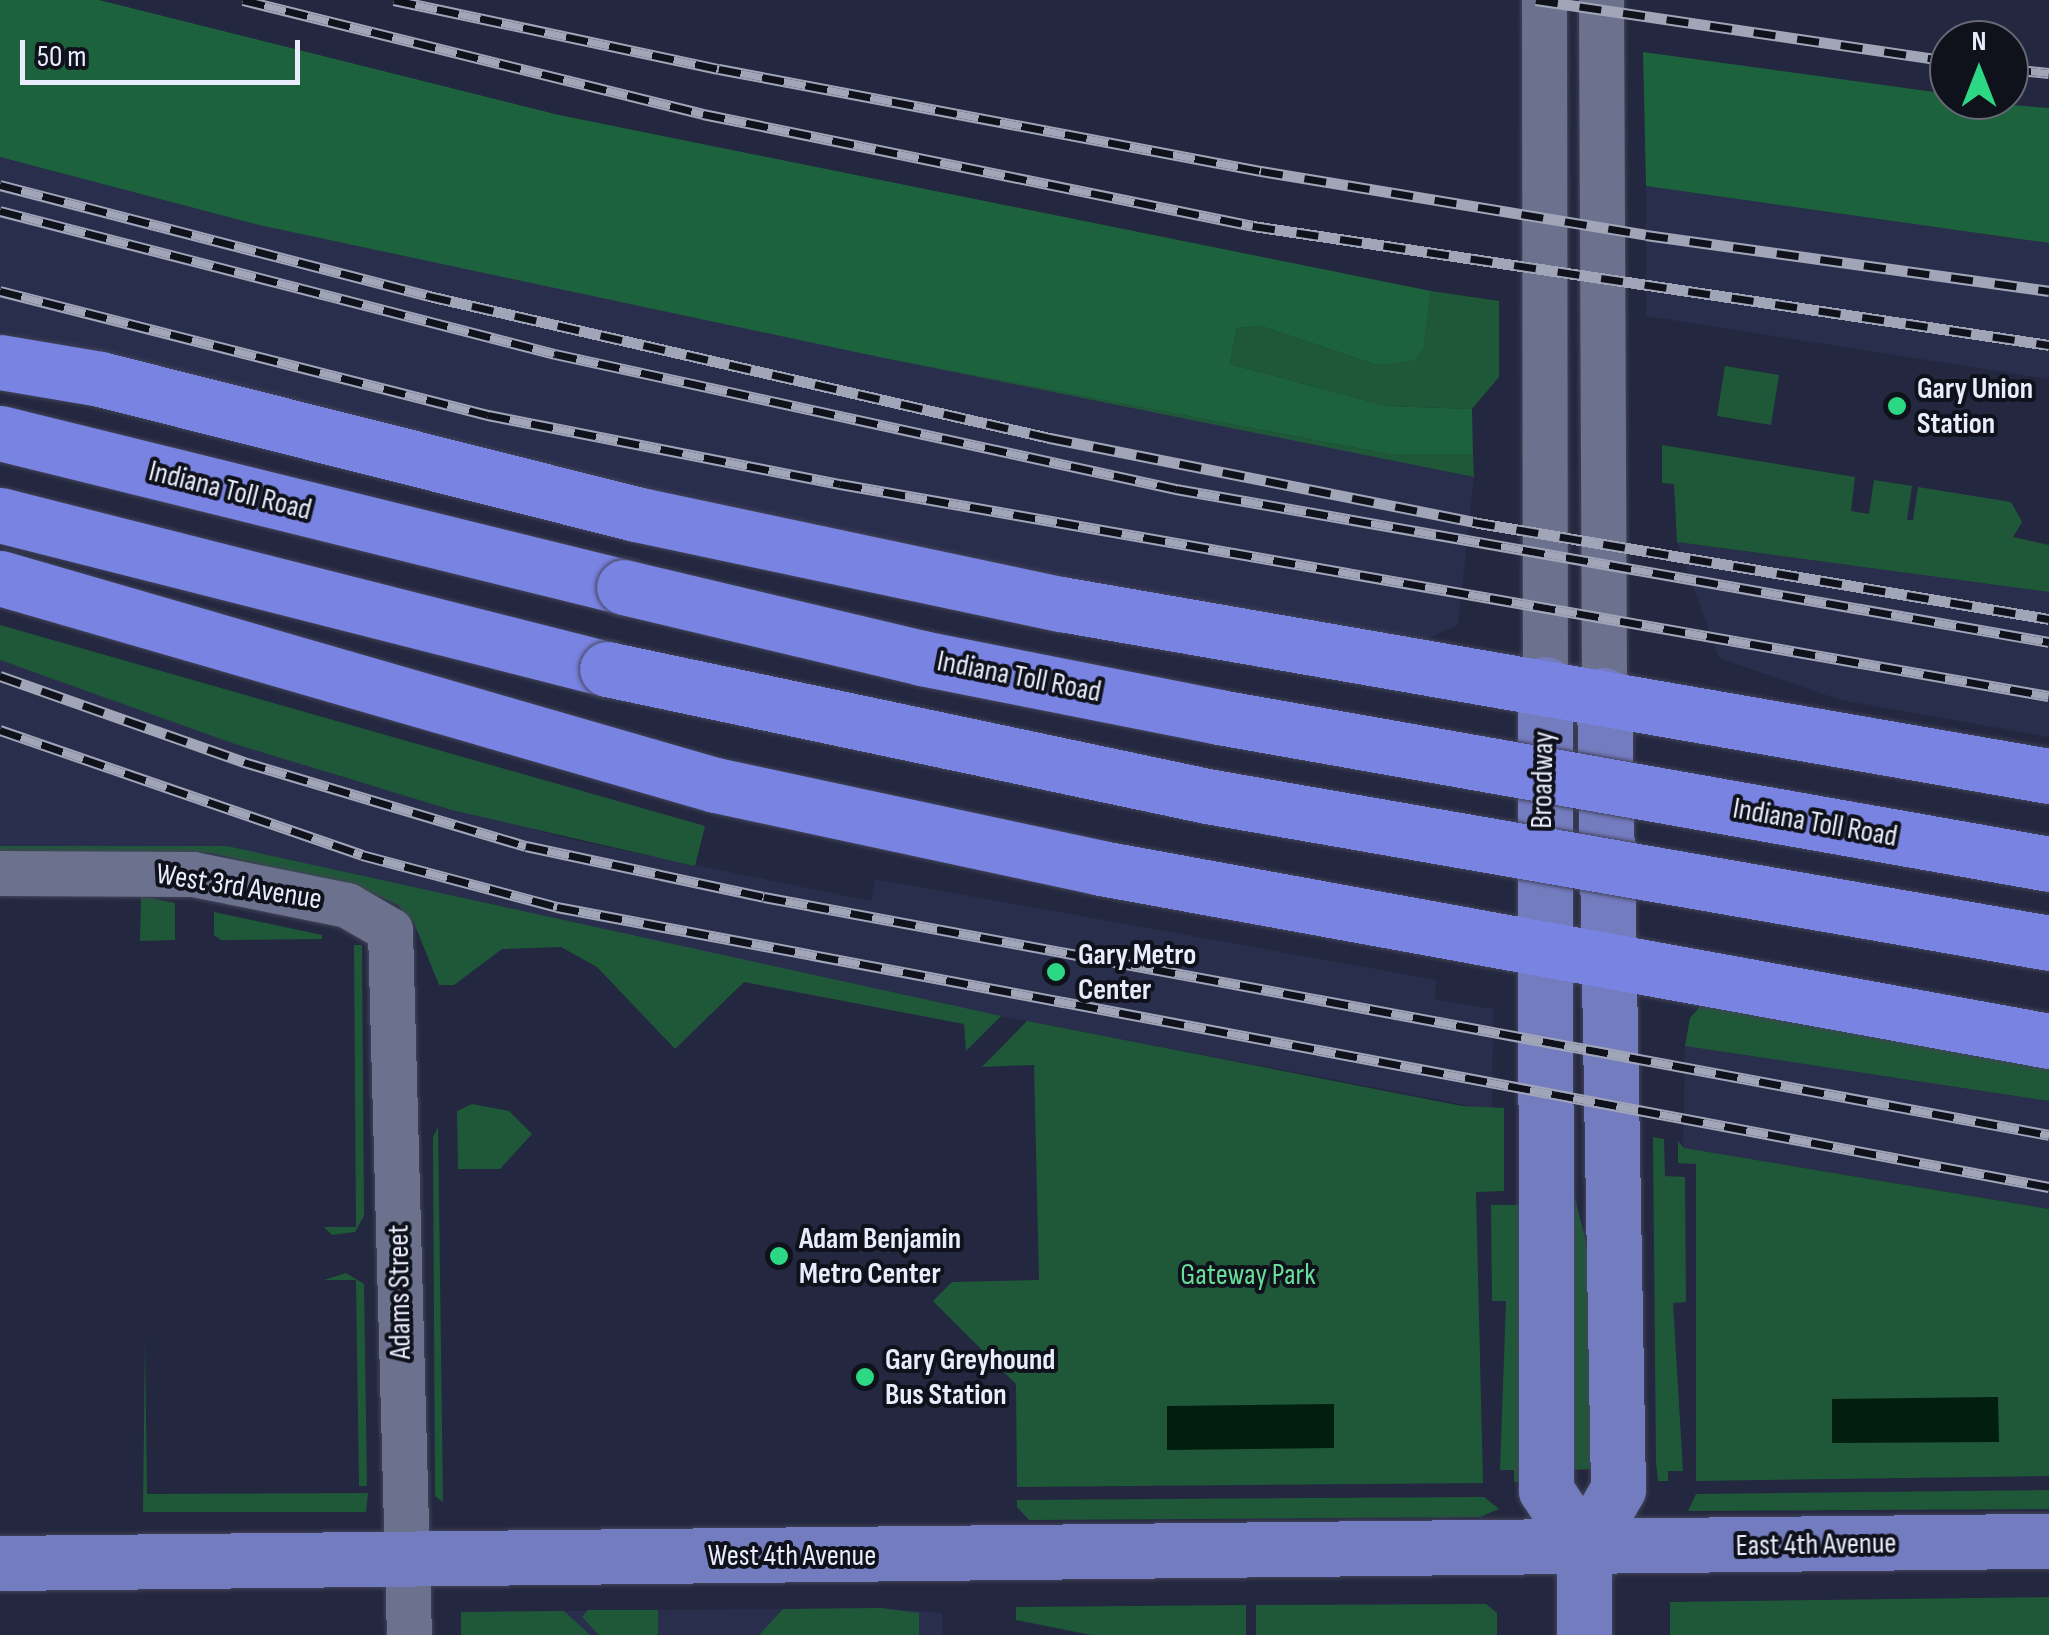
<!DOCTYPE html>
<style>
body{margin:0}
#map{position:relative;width:2049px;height:1635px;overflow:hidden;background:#23273f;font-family:"Sofia Sans Condensed",sans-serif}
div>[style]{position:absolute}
.built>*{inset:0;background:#2a2e4d}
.green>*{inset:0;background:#1f5838}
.forest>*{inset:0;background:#1c623c}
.water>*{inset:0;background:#021e0e}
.roads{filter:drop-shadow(0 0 2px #424459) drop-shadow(0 0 2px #424459)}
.minor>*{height:45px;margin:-22.5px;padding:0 22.5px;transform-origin:22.5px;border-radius:22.5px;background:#6c718e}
.major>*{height:55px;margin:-27.5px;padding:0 27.5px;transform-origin:27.5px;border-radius:27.5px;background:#747cc0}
.highway>*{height:55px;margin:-27.5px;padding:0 27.5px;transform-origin:27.5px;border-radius:27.5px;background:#7983e2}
.rail>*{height:11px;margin-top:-5.5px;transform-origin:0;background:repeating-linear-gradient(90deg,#0f111b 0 22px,#a1a5b8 0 44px);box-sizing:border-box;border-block:2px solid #a1a5b8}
.bridges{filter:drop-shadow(0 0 2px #424459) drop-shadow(0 0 2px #424459)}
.highway-bridge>*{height:55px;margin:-27.5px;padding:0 27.5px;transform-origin:27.5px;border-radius:27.5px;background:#7983e2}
.dots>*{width:28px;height:28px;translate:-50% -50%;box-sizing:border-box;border:5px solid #0f111b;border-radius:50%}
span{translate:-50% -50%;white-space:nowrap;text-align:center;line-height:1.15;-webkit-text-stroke:8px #0f111b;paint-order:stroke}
.poi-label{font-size:30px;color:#e8ecfc;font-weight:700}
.left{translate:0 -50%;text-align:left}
.street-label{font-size:30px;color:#e8ecfc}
.park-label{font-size:30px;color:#68de99}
.north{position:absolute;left:1929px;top:20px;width:100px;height:100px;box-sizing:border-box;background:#0f111b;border:2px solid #666975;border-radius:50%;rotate:0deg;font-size:28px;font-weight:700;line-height:40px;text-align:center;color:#e8ecfc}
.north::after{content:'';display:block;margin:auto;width:35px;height:45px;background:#2cd884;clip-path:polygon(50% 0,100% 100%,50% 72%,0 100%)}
.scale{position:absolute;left:20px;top:40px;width:280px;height:45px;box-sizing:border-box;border:5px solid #e8ecfc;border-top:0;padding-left:12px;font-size:30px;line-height:35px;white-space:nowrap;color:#e8ecfc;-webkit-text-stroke:8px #0f111b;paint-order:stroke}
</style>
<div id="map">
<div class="built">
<div style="clip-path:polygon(0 157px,259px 225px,1474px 477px,1458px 625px,1410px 646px,1067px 582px,636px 487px,0 331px)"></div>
<div style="clip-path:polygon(1646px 186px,2049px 243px,2049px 379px,1646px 316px)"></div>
<div style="clip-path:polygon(1677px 542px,2049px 592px,2049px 737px,1840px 700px,1719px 658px)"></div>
<div style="clip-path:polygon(0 660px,344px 778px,578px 841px,871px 901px,875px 879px,1437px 980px,1434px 999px,1493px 1009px,1492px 1110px,932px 1003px,227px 846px,0 846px)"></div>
<div style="clip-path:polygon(1685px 1046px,2049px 1101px,2049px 1209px,1683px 1148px)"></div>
<div style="clip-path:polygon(881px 1608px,942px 1613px,943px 1635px,461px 1635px,461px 1612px)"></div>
</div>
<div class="green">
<div style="clip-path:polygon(1431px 291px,1499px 301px,1499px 377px,1472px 409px,1387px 406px,1230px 364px,1237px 328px,1261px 326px,1377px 365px,1424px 347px)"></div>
<div style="clip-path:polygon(884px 358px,1388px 454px,1473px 454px,1474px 477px)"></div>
<div style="clip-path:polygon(1725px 366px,1779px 375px,1771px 425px,1717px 416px)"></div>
<div style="clip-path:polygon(1662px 445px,1855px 477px,1851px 511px,1869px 514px,1874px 480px,1912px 486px,1907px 520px,1913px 520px,1918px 487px,2011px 502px,2022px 522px,2013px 537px,2049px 545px,2049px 592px,1677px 542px,1674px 484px,1662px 483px)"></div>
<div style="clip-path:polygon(0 625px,705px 826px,695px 866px,452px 810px,235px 744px,0 660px)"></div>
<div style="clip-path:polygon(0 846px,227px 846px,1001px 1016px,966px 1051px,964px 1024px,744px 982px,675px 1049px,597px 967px,561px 947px,502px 949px,454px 985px,439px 985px,414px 923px,398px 905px,364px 889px,211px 853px,0 855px)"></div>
<div style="clip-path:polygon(141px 896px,175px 903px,175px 940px,140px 941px)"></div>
<div style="clip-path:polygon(214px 912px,322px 935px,322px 939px,221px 940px,214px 935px)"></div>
<div style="clip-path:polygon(354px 945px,362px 945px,364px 1216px,355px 1232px,332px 1235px,324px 1227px,356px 1227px)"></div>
<div style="clip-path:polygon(1705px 1001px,2049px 1056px,2049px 1101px,1685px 1046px,1690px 1018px)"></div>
<div style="clip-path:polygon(1027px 1021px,1462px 1106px,1504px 1108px,1504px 1191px,1476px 1192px,1483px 1483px,1017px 1487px,1016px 1384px,933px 1301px,952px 1282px,1039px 1280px,1034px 1065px,982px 1067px)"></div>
<div style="clip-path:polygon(472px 1104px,509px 1111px,532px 1134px,500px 1169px,458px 1169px,457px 1111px)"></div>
<div style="clip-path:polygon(438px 1127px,443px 1502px,435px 1496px,433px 1137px)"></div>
<div style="clip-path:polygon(1653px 1137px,1664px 1139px,1665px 1176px,1685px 1177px,1686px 1302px,1673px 1303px,1683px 1471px,1668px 1471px,1668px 1481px,1658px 1481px,1656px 1463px)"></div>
<div style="clip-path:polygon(1678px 1141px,1684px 1148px,2049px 1209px,2049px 1476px,1696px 1481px,1696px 1164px,1678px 1163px)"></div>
<div style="clip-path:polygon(1570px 1179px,1589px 1253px,1592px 1469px,1570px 1470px)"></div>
<div style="clip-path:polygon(1491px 1205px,1522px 1205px,1522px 1482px,1514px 1482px,1514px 1470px,1500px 1470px,1506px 1301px,1492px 1301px)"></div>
<div style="clip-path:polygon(346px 1273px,364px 1284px,367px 1486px,359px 1486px,356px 1280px,324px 1280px)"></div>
<div style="clip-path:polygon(145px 1338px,147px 1494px,368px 1493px,366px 1512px,143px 1512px)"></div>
<div style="clip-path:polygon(2049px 1490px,2049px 1509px,1688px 1511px,1696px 1494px)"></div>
<div style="clip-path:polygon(1484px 1497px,1499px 1509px,1480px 1517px,1029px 1520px,1017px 1507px,1017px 1500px)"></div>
<div style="clip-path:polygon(2049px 1597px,2049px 1635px,1670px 1635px,1670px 1602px)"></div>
<div style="clip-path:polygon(1486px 1604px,1497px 1613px,1497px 1635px,1256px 1635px,1256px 1605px)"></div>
<div style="clip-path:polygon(1246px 1605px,1246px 1635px,1091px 1635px,1016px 1620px,1016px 1607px)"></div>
<div style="clip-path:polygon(881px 1608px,919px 1613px,919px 1635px,759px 1635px,783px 1609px)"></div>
<div style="clip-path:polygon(588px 1610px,658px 1610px,658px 1635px,599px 1635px,582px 1617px)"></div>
<div style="clip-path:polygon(564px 1611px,590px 1635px,461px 1635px,461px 1612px)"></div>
</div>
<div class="forest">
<div style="clip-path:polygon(0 0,99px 0,559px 115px,1431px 291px,1424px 347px,1415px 360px,1377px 365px,1261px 326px,1237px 328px,1230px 364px,1387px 406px,1472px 409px,1473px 454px,1388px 454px,884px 358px,259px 225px,0 157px)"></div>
<div style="clip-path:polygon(1643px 52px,1949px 94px,1949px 100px,2049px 108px,2049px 243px,1646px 186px)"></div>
</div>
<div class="water">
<div style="clip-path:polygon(1998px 1397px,1999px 1442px,1832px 1443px,1832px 1399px)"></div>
<div style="clip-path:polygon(1334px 1404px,1334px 1448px,1167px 1450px,1167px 1406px)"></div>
</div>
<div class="roads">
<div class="minor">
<div style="left:1544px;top:0;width:684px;rotate:89.92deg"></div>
<div style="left:1601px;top:0;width:695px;rotate:89.75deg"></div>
<div style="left:0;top:873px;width:193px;rotate:0.3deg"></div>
<div style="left:193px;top:874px;width:157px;rotate:11.4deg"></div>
<div style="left:347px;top:905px;width:50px;rotate:30.2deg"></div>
<div style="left:390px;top:930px;width:705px;rotate:88.46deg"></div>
</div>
<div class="major">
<div style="left:1545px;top:684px;width:806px;rotate:89.93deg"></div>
<div style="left:1546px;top:1490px;width:69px;rotate:56.8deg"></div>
<div style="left:0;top:1563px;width:2049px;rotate:-0.62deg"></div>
<div style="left:1584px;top:1635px;width:87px;rotate:-90deg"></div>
<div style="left:1584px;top:1548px;width:68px;rotate:-60deg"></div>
<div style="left:1618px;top:1489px;width:794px;rotate:-91.01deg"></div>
</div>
<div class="highway">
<div style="left:0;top:362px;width:101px;rotate:9.6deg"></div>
<div style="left:100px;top:379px;width:553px;rotate:14.14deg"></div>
<div style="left:636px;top:514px;width:434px;rotate:12deg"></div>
<div style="left:1061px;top:604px;width:1003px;rotate:9.88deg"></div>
<div style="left:0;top:433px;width:643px;rotate:13.86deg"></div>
<div style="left:0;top:515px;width:626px;rotate:14.24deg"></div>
<div style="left:0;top:578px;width:744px;rotate:16.15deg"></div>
<div style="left:715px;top:785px;width:395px;rotate:12.1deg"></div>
<div style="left:1101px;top:868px;width:964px;rotate:10.34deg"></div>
</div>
</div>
<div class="rail">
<div style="left:243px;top:0;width:474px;rotate:13.9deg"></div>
<div style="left:703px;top:114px;width:561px;rotate:11.51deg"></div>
<div style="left:1253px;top:226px;width:805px;rotate:8.5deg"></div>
<div style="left:394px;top:0;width:332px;rotate:12deg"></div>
<div style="left:719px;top:69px;width:552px;rotate:10.66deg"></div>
<div style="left:1261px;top:171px;width:390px;rotate:9.4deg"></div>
<div style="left:1646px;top:235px;width:407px;rotate:7.9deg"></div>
<div style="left:1536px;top:0;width:417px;rotate:8.4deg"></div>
<div style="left:2009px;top:69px;width:40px;rotate:5.7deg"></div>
<div style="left:0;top:185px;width:443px;rotate:14.5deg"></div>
<div style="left:429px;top:296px;width:637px;rotate:12.88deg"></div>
<div style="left:1050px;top:438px;width:431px;rotate:11.2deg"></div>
<div style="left:1473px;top:522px;width:584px;rotate:9.56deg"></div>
<div style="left:0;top:211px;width:573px;rotate:14.45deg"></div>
<div style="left:555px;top:354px;width:636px;rotate:12.26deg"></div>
<div style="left:1176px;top:489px;width:886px;rotate:9.94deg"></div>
<div style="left:0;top:291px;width:504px;rotate:14.26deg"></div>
<div style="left:488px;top:415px;width:359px;rotate:11.1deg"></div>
<div style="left:840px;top:484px;width:1227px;rotate:9.95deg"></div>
<div style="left:0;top:676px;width:259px;rotate:19.4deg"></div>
<div style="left:244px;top:762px;width:294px;rotate:16.6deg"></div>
<div style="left:526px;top:846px;width:243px;rotate:12.1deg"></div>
<div style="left:764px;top:897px;width:1307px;rotate:10.49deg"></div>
<div style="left:0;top:730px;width:383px;rotate:19deg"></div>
<div style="left:362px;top:855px;width:202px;rotate:14.9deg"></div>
<div style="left:557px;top:907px;width:1518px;rotate:10.63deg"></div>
</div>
<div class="bridges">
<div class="highway-bridge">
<div style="left:624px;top:587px;width:306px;rotate:13.4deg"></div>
<div style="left:922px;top:658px;width:303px;rotate:11.2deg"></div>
<div style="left:1219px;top:717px;width:843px;rotate:10.04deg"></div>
<div style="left:607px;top:669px;width:613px;rotate:11.95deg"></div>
<div style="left:1207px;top:796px;width:855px;rotate:9.9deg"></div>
</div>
</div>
<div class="dots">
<div style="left:1897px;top:406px;background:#2cd884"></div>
<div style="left:1056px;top:972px;background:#2cd884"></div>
<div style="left:779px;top:1256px;background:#2cd884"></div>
<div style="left:865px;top:1377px;background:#2cd884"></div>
</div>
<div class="poi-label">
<span class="left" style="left:1917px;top:406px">Gary Union<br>Station</span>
<span class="left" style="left:1078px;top:972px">Gary Metro<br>Center</span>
<span class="left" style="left:799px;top:1256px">Adam Benjamin<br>Metro Center</span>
<span class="left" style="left:885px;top:1377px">Gary Greyhound<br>Bus Station</span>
</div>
<div class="street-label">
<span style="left:230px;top:491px;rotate:14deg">Indiana Toll Road</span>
<span style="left:1019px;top:677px;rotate:11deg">Indiana Toll Road</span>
<span style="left:1543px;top:780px;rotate:-89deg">Broadway</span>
<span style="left:1815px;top:823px;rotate:10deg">Indiana Toll Road</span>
<span style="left:239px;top:887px;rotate:9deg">West 3rd Avenue</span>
<span style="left:400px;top:1292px;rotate:-91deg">Adams Street</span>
<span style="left:1816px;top:1545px;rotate:-1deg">East 4th Avenue</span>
<span style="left:792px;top:1556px">West 4th Avenue</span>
</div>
<div class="park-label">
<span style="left:1248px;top:1275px">Gateway Park</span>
</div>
<div class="north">N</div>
<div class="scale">50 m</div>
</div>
